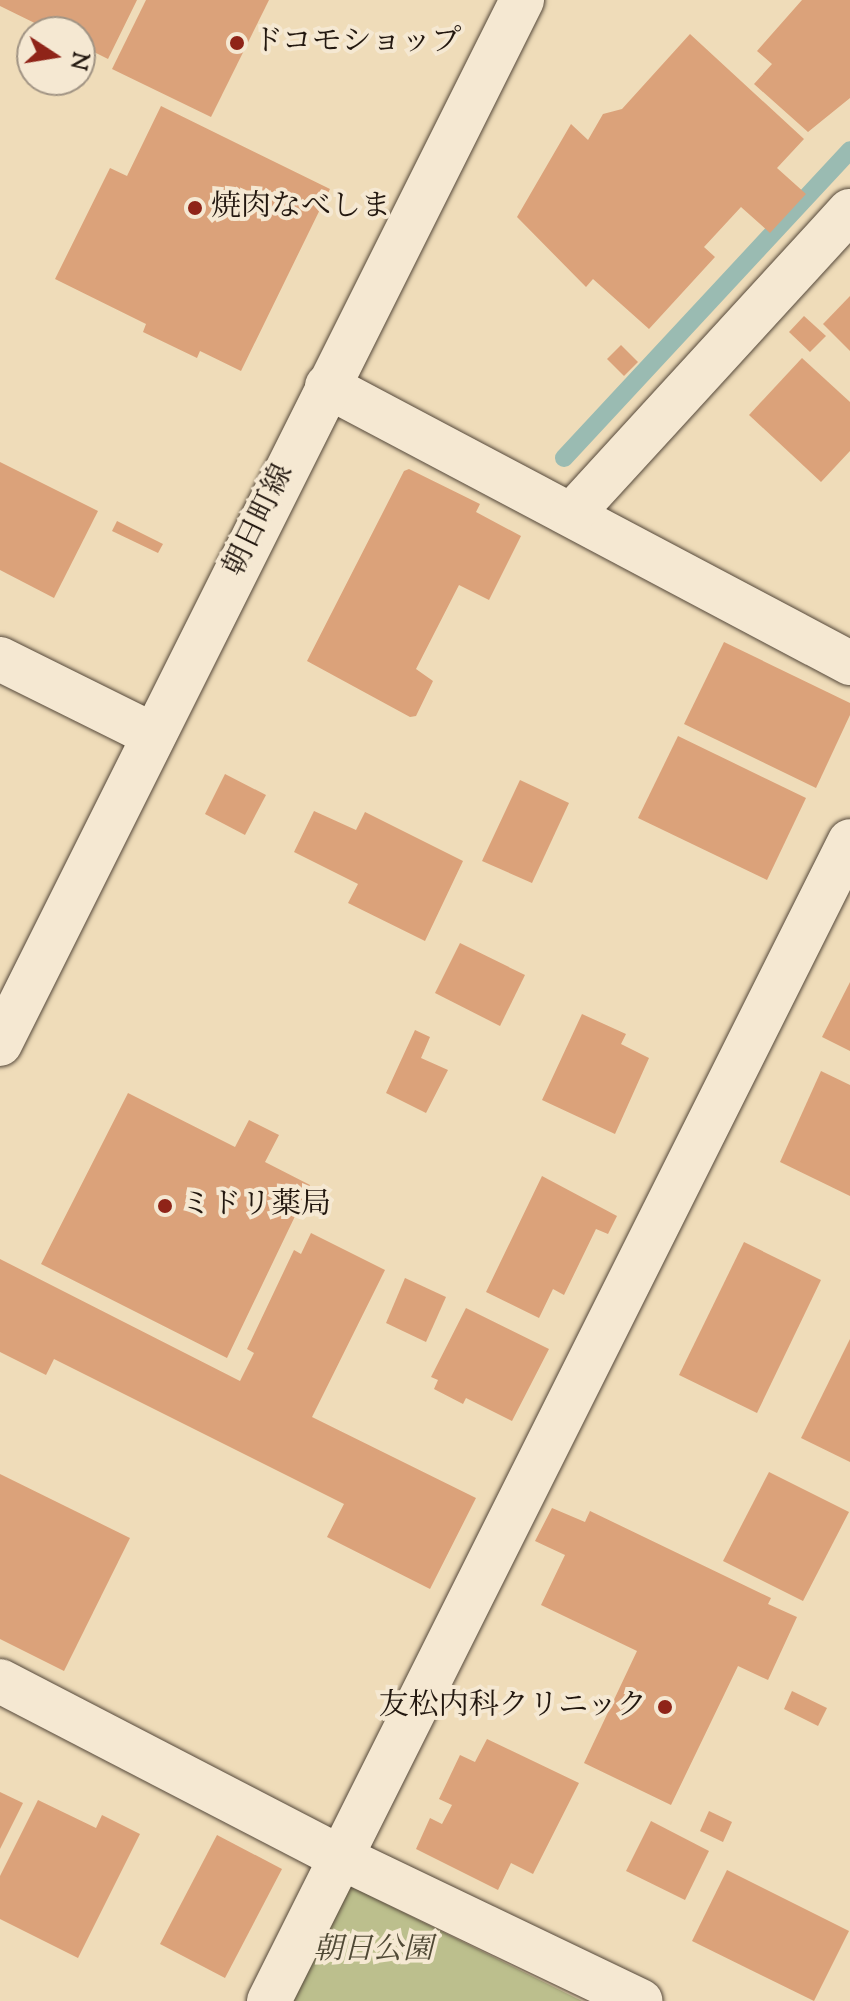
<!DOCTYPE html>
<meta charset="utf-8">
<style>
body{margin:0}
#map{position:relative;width:850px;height:2001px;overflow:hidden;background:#efdcb9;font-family:"Sorts Mill Goudy","Noto Serif JP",serif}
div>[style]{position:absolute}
.green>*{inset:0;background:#bcbf8d}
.stream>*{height:18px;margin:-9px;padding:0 9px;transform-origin:9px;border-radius:9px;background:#9abbb2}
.building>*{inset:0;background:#dba27a}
.roads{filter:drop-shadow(0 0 2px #55483a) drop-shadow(0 0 2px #55483a)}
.minor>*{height:44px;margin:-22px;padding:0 22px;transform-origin:22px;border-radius:22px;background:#f5e8d2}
.dots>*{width:22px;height:22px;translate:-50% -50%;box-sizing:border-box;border:4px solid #f5e8d2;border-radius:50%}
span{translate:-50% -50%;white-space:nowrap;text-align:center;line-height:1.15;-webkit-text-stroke:8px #f5e8d2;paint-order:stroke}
.poi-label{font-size:30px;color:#22170f}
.left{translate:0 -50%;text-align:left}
.right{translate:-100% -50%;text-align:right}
.street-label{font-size:30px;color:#22170f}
.park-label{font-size:30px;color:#504935;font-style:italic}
.north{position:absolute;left:16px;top:16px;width:80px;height:80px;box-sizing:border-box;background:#f5e8d2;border:2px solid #a19484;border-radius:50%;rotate:102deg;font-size:22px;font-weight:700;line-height:32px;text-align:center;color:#22170f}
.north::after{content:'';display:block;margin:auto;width:28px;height:36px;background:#8f2418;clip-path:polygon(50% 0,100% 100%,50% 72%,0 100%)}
</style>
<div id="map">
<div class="green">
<div style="clip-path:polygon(350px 1886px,582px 2001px,293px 2001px)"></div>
</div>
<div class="stream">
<div style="left:564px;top:458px;width:420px;rotate:-47.1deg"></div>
</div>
<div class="building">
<div style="clip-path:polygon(0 0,137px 0,108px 59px,80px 45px,80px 32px,53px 32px,0 6px)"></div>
<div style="clip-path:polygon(146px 0,269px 0,211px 117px,112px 69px)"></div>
<div style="clip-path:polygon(802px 0,850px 0,850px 98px,808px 132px,754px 84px,772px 64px,757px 51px)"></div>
<div style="clip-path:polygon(690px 34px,804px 139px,777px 168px,806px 194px,770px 233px,741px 207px,704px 247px,715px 257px,649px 329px,593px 279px,586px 287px,517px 217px,571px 124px,588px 140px,603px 114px,622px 109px)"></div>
<div style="clip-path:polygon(161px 106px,330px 189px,241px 371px,200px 351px,197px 358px,143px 332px,146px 324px,55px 279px,110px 168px,127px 176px)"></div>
<div style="clip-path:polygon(850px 296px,850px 351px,823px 324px)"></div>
<div style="clip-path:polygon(804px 316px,826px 336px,810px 352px,789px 332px)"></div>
<div style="clip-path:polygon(621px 345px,638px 362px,624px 376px,607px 359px)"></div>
<div style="clip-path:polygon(802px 358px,850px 402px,850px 451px,821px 482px,749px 415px)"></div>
<div style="clip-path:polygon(0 462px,98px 511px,54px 598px,0 570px)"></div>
<div style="clip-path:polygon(409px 469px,480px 504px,476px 512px,521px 536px,489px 600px,459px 585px,416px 669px,433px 681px,416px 716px,410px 717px,307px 661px,404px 471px)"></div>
<div style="clip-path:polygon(117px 521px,163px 544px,158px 553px,112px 531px)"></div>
<div style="clip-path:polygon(724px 642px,850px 703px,850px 715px,816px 788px,684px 724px)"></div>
<div style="clip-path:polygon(678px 736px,806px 798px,767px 880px,638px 818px)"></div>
<div style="clip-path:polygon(225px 774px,266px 795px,245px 835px,205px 814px)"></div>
<div style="clip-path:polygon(520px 780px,569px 803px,532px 883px,482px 861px)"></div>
<div style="clip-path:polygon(314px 811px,356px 830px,365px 812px,463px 861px,425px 941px,348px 903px,358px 884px,294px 852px)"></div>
<div style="clip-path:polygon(460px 943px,525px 975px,500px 1026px,435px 993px)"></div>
<div style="clip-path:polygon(850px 982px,850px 1051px,822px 1037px)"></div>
<div style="clip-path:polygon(582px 1014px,626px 1034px,621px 1044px,649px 1058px,615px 1134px,542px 1100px)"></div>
<div style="clip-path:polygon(415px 1030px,430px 1037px,421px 1058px,448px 1070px,426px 1113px,386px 1093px)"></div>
<div style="clip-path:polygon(821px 1071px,850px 1085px,850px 1196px,780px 1162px)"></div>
<div style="clip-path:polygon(128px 1093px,235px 1147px,249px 1120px,279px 1135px,265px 1162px,310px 1185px,227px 1358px,41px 1264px)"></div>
<div style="clip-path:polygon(542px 1176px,617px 1216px,608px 1234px,596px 1229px,564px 1295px,553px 1289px,539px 1318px,486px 1292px)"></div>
<div style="clip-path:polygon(311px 1233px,385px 1270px,312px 1417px,476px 1498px,430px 1589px,327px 1537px,344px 1504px,54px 1359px,46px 1375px,0 1352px,0 1259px,240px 1381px,254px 1353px,247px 1349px,294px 1250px,301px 1254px)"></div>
<div style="clip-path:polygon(744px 1242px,821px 1280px,757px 1413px,679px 1375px)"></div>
<div style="clip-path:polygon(405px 1278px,446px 1297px,426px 1342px,386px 1323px)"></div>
<div style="clip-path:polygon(466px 1308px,549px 1349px,512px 1421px,466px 1398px,463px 1404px,434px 1389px,438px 1380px,431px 1377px)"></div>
<div style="clip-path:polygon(850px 1339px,850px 1462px,801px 1438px)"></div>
<div style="clip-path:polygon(769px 1472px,849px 1512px,803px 1601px,723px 1561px)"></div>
<div style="clip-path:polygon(0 1474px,130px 1538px,64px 1671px,0 1639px)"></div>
<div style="clip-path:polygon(552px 1508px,585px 1522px,590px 1511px,771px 1598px,768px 1604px,797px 1617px,768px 1680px,738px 1666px,671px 1805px,584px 1763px,637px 1651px,541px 1605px,565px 1555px,535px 1541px)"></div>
<div style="clip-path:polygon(792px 1691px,827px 1708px,818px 1726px,784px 1709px)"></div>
<div style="clip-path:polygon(487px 1739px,579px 1783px,533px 1874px,511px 1863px,498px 1890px,416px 1849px,430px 1818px,442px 1824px,452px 1805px,439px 1799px,460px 1755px,475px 1762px)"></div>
<div style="clip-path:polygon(0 1792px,23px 1803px,0 1849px)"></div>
<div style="clip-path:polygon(38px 1800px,96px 1828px,102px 1815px,140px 1834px,78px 1958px,0 1919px,0 1876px)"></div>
<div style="clip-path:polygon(709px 1811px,732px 1822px,723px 1842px,700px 1831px)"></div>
<div style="clip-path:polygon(651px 1821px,709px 1851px,685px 1900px,626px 1871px)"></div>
<div style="clip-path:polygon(217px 1835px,282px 1869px,225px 1978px,160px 1944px)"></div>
<div style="clip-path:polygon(727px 1870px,849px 1931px,814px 2001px,692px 1941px)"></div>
</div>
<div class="roads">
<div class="minor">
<div style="left:327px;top:386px;width:592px;rotate:27.91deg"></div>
<div style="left:572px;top:514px;width:411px;rotate:-47.5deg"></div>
<div style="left:0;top:659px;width:171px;rotate:26.4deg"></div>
<div style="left:0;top:1044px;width:1167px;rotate:-63.43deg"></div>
<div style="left:0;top:1681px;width:385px;rotate:27.4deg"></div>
<div style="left:342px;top:1858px;width:331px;rotate:25.6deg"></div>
<div style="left:269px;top:2001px;width:1297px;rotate:-63.4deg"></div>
</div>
</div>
<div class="dots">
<div style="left:237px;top:43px;background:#8f2418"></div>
<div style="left:195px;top:208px;background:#8f2418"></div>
<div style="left:165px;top:1206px;background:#8f2418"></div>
<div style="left:665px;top:1707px;background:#8f2418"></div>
</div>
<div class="poi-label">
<span class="left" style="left:253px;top:43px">ドコモショップ</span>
<span class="left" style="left:211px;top:208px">焼肉なべしま</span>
<span class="left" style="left:181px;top:1206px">ミドリ薬局</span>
<span class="right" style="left:647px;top:1707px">友松内科クリニック</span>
</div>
<div class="street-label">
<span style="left:260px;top:521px;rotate:-64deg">朝日町線</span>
</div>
<div class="park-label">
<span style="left:373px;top:1951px">朝日公園</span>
</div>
<div class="north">N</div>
</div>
